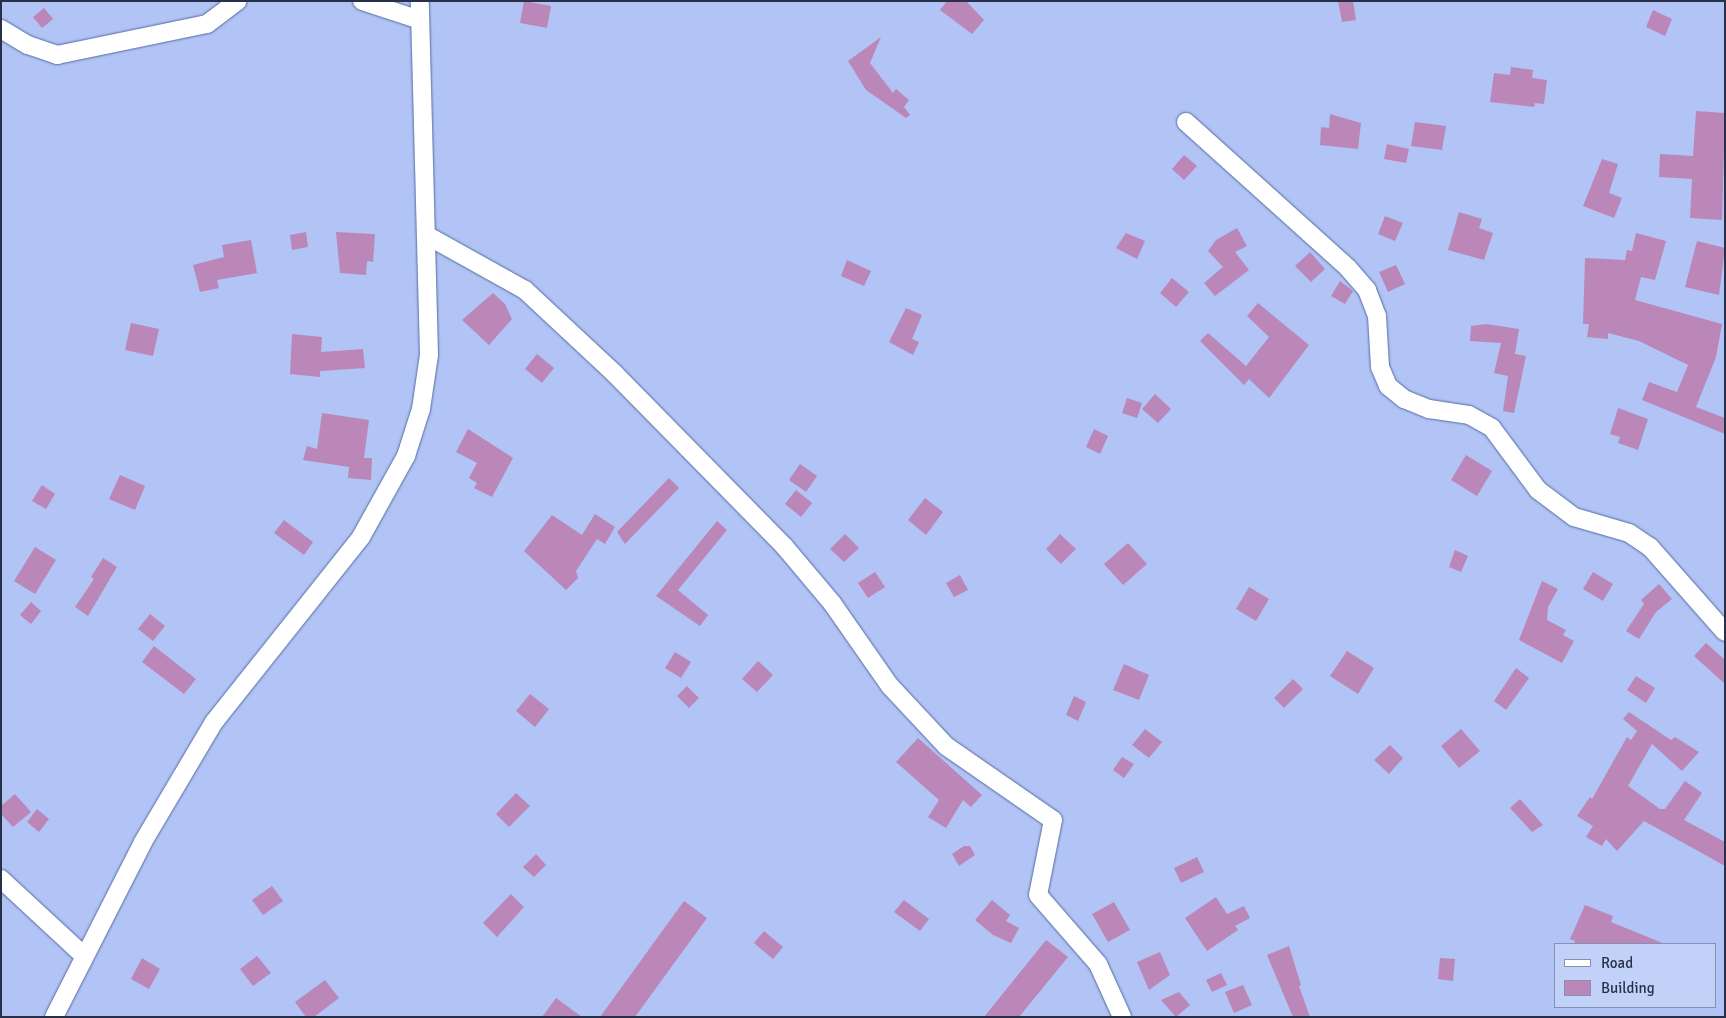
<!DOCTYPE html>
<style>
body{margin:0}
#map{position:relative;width:1726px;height:1018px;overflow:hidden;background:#b1c4f5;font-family:Signika,sans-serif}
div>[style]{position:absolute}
.building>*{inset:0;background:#ba87b8}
.roads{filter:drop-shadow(0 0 1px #576ba3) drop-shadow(0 0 1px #576ba3)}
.street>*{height:18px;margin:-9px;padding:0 9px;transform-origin:9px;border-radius:9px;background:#fff}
span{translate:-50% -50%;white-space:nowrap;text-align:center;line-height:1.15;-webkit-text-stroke:5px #c2d1f7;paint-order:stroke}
.frame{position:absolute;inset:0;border:2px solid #273048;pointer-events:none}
.legend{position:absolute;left:1554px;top:943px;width:162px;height:65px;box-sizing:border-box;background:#c2d1f7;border:1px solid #8491b1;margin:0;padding:6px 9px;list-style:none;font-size:15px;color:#273048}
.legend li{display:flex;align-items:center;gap:10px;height:25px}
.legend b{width:25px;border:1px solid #8491b1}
</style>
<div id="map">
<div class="building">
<div style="clip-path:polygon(524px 1px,551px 6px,547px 28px,520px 23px)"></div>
<div style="clip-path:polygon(947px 1px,966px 1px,984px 20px,972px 34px,940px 10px)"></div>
<div style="clip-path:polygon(1338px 1px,1353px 1px,1356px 20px,1342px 22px)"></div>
<div style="clip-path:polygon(44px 8px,53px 19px,42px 28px,33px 17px)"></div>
<div style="clip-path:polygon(1653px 10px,1672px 19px,1665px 36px,1646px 27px)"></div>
<div style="clip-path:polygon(881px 37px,870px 63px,893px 93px,896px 89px,909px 100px,904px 107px,910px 115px,906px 118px,866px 90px,848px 61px)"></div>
<div style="clip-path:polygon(1511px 67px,1533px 70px,1532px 78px,1547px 80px,1544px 104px,1535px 103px,1534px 107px,1490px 102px,1494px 73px,1510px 75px)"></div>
<div style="clip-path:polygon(1696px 111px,1725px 113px,1722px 220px,1690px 218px,1692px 179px,1659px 177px,1660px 154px,1693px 156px)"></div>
<div style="clip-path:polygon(1330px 114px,1361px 123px,1358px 149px,1320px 145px,1321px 127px,1329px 128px)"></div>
<div style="clip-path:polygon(1415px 122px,1446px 126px,1442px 150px,1411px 146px)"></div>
<div style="clip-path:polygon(1387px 144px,1409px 149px,1406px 163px,1384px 159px)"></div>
<div style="clip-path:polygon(1184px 155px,1197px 166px,1184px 180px,1172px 169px)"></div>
<div style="clip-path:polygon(1602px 159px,1618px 164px,1609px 193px,1622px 198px,1614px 218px,1583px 206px)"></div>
<div style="clip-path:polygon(1459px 212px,1482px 219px,1479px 228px,1493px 233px,1484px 260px,1448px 250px)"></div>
<div style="clip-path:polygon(1385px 216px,1403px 223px,1395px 241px,1378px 234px)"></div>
<div style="clip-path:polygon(1237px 228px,1247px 246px,1235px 252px,1249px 270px,1215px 296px,1204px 283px,1223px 267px,1208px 251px,1216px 240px)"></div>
<div style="clip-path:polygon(306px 232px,308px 247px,292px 250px,290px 235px)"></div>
<div style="clip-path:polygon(336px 232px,375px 234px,373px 262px,367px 261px,366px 275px,340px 273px)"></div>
<div style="clip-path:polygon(1126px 233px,1145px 241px,1137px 259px,1116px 248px)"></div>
<div style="clip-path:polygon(1636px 233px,1666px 241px,1655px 280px,1641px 277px,1635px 300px,1722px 324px,1716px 357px,1696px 407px,1725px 418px,1725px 434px,1642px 400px,1649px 382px,1677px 392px,1688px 365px,1639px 341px,1608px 333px,1608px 339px,1587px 337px,1589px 324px,1583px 324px,1585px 258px,1625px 260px,1627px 250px,1632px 251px)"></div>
<div style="clip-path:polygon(251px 240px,257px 273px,217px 280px,219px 288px,200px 292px,193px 265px,224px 257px,222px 245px)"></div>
<div style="clip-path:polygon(1697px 241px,1725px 248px,1719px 295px,1685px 287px)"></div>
<div style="clip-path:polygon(1310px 252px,1325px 269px,1311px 282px,1295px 266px)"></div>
<div style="clip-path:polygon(847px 260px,871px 271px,864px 286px,841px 276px)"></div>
<div style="clip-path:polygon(1396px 265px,1405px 284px,1388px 292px,1379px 272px)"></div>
<div style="clip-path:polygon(1172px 278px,1189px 292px,1176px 307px,1160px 293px)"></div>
<div style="clip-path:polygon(1340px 281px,1353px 291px,1345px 304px,1331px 296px)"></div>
<div style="clip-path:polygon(493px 293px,505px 304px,512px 319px,489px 345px,462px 320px)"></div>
<div style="clip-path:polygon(1258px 303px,1309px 345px,1269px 398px,1249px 379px,1244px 385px,1200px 341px,1208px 333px,1246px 366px,1269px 337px,1247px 316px)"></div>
<div style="clip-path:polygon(906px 308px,922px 315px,912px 339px,919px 342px,913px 355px,889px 342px)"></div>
<div style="clip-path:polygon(131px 323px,159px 329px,153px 356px,125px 350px)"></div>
<div style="clip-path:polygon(1486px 324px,1519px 329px,1515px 354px,1526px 356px,1514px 413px,1503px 411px,1508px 376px,1494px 373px,1501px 343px,1470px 341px,1471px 326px)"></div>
<div style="clip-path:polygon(292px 334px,322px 337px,321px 352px,363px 349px,365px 368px,320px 371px,320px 377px,290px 374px)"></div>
<div style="clip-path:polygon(537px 354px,554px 368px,542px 383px,525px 369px)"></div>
<div style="clip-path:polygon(1155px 394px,1171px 409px,1158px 423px,1142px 409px)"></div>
<div style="clip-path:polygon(1127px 398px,1142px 403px,1137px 418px,1122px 413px)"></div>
<div style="clip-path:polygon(1618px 408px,1648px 419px,1638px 450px,1618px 443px,1620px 437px,1610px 434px)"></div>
<div style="clip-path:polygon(322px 413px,369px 420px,364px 458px,372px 458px,371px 480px,348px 478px,349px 467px,303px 460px,307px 446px,317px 449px)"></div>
<div style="clip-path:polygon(468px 429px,513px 458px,492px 497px,474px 488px,477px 483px,469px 478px,477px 463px,456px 452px)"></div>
<div style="clip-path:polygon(1094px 429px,1108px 436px,1100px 454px,1086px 447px)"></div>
<div style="clip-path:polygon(1466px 455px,1492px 471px,1477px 496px,1451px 480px)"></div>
<div style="clip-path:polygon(800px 464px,817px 476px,806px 492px,789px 480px)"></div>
<div style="clip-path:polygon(120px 475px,145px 486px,135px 510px,109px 499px)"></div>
<div style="clip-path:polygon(669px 478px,679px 488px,625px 544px,617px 532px)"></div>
<div style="clip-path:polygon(42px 485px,55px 494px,46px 509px,32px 501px)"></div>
<div style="clip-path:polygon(796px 490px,812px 503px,801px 517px,785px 504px)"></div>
<div style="clip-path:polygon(925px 498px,943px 512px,926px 535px,908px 520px)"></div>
<div style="clip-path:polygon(595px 514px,615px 527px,605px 544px,597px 539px,576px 571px,578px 578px,566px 590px,524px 551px,552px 515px,582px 535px)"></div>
<div style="clip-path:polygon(284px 520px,313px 542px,304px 555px,274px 533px)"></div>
<div style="clip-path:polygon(717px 521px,727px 530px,678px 590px,708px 615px,700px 626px,656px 596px)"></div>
<div style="clip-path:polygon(845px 534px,859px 548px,844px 562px,830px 549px)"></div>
<div style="clip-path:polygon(1060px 534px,1076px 549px,1061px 564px,1046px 549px)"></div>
<div style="clip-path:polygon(1128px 543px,1147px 564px,1123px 585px,1104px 564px)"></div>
<div style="clip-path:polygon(35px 547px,56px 560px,35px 594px,14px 581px)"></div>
<div style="clip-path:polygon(1455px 550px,1468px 556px,1461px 572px,1449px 567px)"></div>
<div style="clip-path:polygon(103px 558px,117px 567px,88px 616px,75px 607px,94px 579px,91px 577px)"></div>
<div style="clip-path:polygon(875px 572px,885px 587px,868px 598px,858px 583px)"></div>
<div style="clip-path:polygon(1593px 572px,1613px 584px,1603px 601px,1583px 589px)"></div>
<div style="clip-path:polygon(960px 575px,968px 590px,954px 597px,946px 583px)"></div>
<div style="clip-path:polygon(1542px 581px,1558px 589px,1548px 607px,1547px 620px,1566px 630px,1563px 635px,1574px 641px,1562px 663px,1519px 640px)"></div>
<div style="clip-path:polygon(1659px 584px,1672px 599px,1656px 612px,1639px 639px,1626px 631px,1644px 604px,1641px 600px)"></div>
<div style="clip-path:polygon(1249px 587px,1269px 599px,1256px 621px,1236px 609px)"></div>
<div style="clip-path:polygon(31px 602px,41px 611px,31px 624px,20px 615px)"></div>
<div style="clip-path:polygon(150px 614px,165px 626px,153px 641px,138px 629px)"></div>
<div style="clip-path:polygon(1706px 643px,1725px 660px,1725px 684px,1694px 656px)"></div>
<div style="clip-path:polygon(154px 646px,196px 679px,184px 694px,142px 662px)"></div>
<div style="clip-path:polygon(1347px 651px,1374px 668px,1358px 694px,1330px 676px)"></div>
<div style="clip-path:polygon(675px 652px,691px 662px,681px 678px,665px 668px)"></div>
<div style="clip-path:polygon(758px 661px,773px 675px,757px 692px,742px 679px)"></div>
<div style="clip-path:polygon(1124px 664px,1149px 675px,1139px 700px,1113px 690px)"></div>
<div style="clip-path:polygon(1516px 668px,1529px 678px,1506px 710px,1494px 701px)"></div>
<div style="clip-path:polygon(1636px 676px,1655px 688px,1646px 703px,1627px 690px)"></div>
<div style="clip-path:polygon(1293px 679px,1303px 689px,1284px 708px,1274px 698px)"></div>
<div style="clip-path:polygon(687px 686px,699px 698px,689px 708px,677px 696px)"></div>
<div style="clip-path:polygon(530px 694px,549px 709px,535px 727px,516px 711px)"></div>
<div style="clip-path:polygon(1074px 696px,1086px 702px,1078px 721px,1066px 715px)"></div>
<div style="clip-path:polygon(1629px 712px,1671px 740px,1675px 737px,1699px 752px,1682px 771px,1652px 744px,1628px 786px,1660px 809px,1665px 809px,1685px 781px,1702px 793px,1684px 820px,1725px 842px,1725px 866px,1644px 821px,1617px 851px,1606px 839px,1602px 846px,1586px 837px,1593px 826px,1577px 816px,1590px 797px,1592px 799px,1627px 737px,1631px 740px,1637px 731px,1623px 719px)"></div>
<div style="clip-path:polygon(1145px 729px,1162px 742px,1149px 758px,1132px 745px)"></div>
<div style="clip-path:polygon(1461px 729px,1480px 751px,1459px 768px,1441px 746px)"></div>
<div style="clip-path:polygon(918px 738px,982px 795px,971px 807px,963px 800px,946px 828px,928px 817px,939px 800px,896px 762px)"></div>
<div style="clip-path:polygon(1390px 745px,1403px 758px,1389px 774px,1374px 760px)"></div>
<div style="clip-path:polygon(1122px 757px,1134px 764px,1124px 778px,1113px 770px)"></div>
<div style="clip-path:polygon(516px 793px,530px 806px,509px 827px,496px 814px)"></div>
<div style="clip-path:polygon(15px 794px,31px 812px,13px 827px,1px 814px,1px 806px)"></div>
<div style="clip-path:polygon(1520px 799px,1543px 825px,1532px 832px,1510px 808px)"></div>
<div style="clip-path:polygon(37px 809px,49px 819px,39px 832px,27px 822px)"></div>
<div style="clip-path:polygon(964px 846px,970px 846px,975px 855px,959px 866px,952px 854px)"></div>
<div style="clip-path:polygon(536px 854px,546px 865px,534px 877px,523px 867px)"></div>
<div style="clip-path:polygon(1197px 857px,1204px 872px,1181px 883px,1174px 868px)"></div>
<div style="clip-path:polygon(272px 886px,283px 901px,263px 915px,252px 900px)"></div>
<div style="clip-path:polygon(511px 894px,524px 907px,497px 937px,483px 923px)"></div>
<div style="clip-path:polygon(1216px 897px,1227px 914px,1244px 906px,1250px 918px,1235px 926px,1238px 930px,1207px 951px,1185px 918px)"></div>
<div style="clip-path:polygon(904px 900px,929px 919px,920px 931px,894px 912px)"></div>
<div style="clip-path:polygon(992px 900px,1010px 915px,1006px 921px,1019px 928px,1011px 943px,993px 935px,975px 920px)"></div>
<div style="clip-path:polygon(684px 901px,707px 918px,635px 1017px,600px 1017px)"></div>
<div style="clip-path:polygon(1114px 902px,1130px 930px,1108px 942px,1092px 914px)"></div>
<div style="clip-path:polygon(1585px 905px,1613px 916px,1611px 922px,1665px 944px,1574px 944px,1575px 941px,1570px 939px)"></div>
<div style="clip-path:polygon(764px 931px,783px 947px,773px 959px,754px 943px)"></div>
<div style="clip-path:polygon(1046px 940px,1068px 957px,1019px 1017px,984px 1017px)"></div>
<div style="clip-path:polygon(1289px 946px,1301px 985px,1299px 986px,1310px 1017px,1293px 1017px,1267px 955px)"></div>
<div style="clip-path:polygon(1160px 952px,1170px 975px,1149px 990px,1137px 962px)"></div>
<div style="clip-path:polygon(257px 956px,271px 973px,253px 986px,240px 969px)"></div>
<div style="clip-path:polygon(142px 958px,160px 969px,149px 989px,131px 979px)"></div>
<div style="clip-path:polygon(1440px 958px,1455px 959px,1453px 981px,1438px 979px)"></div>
<div style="clip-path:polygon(1221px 973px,1227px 985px,1212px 992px,1206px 980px)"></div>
<div style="clip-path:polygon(325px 980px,339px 998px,314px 1017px,306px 1017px,295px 1002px)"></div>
<div style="clip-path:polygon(1243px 985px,1252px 1005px,1234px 1013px,1225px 992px)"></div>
<div style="clip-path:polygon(1179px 992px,1190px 1005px,1176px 1017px,1161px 1000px)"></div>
<div style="clip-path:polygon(556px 998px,582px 1017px,542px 1017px)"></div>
</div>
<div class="roads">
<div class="street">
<div style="left:362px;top:1px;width:61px;rotate:18.1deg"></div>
<div style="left:1px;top:29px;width:31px;rotate:31deg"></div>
<div style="left:28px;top:45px;width:31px;rotate:19deg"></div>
<div style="left:57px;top:55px;width:153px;rotate:-11.7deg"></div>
<div style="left:207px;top:24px;width:38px;rotate:-37deg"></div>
<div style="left:1186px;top:122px;width:218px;rotate:42deg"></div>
<div style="left:1348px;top:268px;width:29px;rotate:49deg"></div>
<div style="left:1367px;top:290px;width:28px;rotate:69deg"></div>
<div style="left:1377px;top:316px;width:51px;rotate:86.6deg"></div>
<div style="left:1380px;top:367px;width:21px;rotate:67deg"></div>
<div style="left:1388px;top:386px;width:21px;rotate:39deg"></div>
<div style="left:1404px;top:399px;width:27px;rotate:22deg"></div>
<div style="left:1429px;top:409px;width:40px;rotate:8.5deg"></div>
<div style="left:1469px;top:415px;width:26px;rotate:29deg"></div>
<div style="left:1492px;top:428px;width:77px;rotate:53.4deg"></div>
<div style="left:1538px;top:490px;width:45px;rotate:36.9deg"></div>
<div style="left:1574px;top:517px;width:57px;rotate:16.2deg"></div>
<div style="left:1629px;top:533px;width:25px;rotate:34deg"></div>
<div style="left:1650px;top:547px;width:113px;rotate:48.6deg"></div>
<div style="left:428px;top:236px;width:111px;rotate:29.1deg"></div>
<div style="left:525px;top:290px;width:122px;rotate:43deg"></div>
<div style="left:614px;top:373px;width:243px;rotate:45.5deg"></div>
<div style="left:784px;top:546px;width:75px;rotate:49.9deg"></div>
<div style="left:832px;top:603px;width:101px;rotate:55.1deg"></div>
<div style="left:890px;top:686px;width:82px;rotate:47deg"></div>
<div style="left:946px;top:746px;width:130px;rotate:34.7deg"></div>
<div style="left:1053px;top:820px;width:76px;rotate:101.3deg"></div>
<div style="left:1038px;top:895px;width:91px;rotate:49deg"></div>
<div style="left:1098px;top:964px;width:58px;rotate:65.6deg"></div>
<div style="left:1px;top:879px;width:112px;rotate:42.8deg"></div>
<div style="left:54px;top:1017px;width:196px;rotate:-63deg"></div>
<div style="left:143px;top:842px;width:139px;rotate:-59.4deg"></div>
<div style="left:214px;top:722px;width:236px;rotate:-51.5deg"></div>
<div style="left:361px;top:537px;width:93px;rotate:-60.9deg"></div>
<div style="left:406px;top:456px;width:49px;rotate:-72.3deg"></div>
<div style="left:421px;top:409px;width:55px;rotate:-81.6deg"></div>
<div style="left:429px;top:355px;width:354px;rotate:-91.5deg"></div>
</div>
</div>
<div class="frame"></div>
<ul class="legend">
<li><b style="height:6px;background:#fff"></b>Road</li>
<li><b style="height:14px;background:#ba87b8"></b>Building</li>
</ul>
</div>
